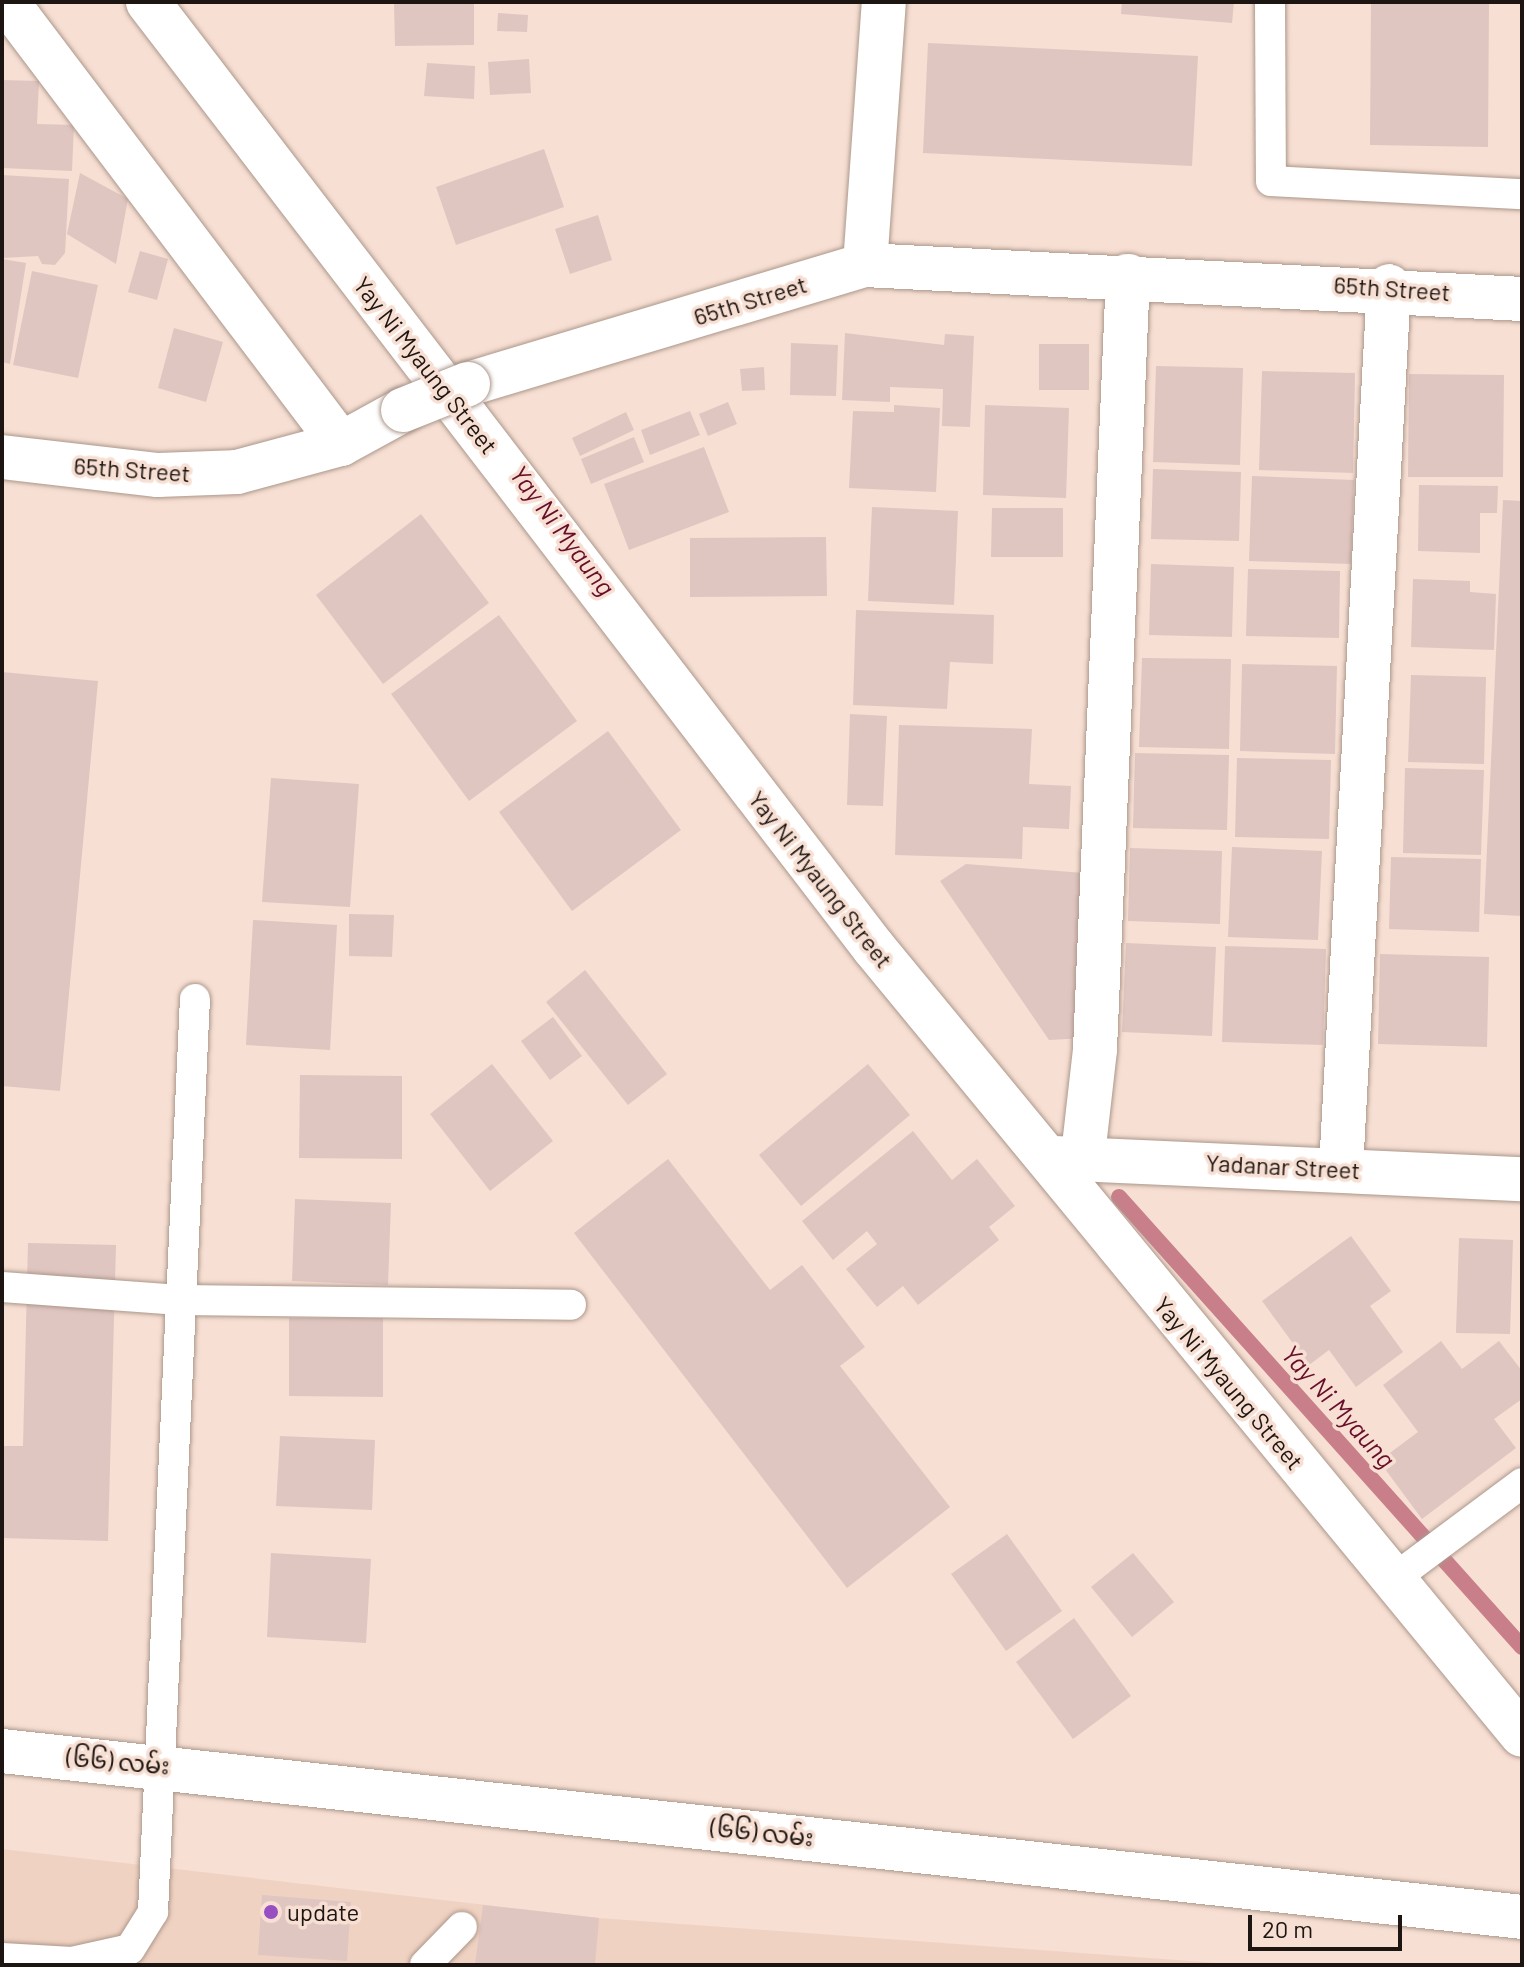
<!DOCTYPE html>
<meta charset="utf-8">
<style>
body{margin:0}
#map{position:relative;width:1524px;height:1967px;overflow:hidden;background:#f7dfd3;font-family:Barlow,"Noto Sans Myanmar",sans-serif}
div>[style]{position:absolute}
.built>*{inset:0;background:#f0d2c2}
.stream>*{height:16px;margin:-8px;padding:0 8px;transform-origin:8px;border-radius:8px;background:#c87f8a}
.building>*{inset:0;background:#e0c6c1}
.roads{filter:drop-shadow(0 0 2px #ac978b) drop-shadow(0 0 2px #ac978b)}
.lane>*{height:30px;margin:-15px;padding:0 15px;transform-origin:15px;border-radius:15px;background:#fff}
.street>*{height:44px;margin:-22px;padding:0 22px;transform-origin:22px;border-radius:22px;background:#fff}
.secondary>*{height:44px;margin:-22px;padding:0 22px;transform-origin:22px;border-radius:22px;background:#fff}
.bridges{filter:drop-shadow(0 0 2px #ac978b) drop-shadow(0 0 2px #ac978b)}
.street-bridge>*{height:44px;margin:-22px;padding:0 22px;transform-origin:22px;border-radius:22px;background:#fff}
.dots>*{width:22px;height:22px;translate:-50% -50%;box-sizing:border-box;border:4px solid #f7dfd3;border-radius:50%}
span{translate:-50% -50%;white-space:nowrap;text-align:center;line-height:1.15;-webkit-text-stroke:7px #f7dfd3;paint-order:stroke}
.street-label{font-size:24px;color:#1d1511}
.poi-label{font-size:24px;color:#1d1511}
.left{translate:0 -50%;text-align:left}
.water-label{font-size:26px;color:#670e29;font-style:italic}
.frame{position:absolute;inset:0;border:4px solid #1d1511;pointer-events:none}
.scale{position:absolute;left:1248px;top:1915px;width:154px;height:36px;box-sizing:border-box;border:4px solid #1d1511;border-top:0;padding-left:10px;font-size:24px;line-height:28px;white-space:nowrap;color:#1d1511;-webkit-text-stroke:6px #f7dfd3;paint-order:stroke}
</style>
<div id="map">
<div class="built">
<div style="clip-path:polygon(2px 1849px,599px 1918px,1245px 1965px,2px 1965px)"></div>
</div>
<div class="stream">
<div style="left:1119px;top:1197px;width:604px;rotate:48.15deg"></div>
</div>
<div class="building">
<div style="clip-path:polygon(394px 2px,474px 2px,474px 45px,395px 46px)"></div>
<div style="clip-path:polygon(1122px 2px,1234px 2px,1232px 23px,1121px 14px)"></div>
<div style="clip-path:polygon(1371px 2px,1489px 2px,1488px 147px,1370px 145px)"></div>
<div style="clip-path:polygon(498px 13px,528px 15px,527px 32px,497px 31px)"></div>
<div style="clip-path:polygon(928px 43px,1198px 56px,1192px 166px,923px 153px)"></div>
<div style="clip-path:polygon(529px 59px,531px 93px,490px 95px,488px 62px)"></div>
<div style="clip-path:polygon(427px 63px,475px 66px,474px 99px,424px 96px)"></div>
<div style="clip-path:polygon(2px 80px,39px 81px,37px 124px,74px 125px,72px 171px,2px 168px)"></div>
<div style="clip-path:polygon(544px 149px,564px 207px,456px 245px,436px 187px)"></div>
<div style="clip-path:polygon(80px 173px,128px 199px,116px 264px,67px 234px)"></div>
<div style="clip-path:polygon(2px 175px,69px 179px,65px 253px,55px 265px,42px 264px,38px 256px,3px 258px)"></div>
<div style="clip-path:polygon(598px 215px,612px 260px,570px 274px,555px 229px)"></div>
<div style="clip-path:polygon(140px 251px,168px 259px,157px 300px,128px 292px)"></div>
<div style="clip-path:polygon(2px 259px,26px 263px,10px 364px,2px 362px)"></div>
<div style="clip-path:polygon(32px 271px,98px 285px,78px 378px,13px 365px)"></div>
<div style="clip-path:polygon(174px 328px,223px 342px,206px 402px,158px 388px)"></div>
<div style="clip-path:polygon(845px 333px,944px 345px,945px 334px,974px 336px,970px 427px,942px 426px,943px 389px,890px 387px,890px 402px,842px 400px)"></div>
<div style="clip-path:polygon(791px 343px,838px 345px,836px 396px,790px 395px)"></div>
<div style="clip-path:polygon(1039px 344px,1089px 344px,1089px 390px,1039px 390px)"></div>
<div style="clip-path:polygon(1156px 366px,1243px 368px,1240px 465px,1153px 462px)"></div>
<div style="clip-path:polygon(764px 367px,765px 390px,742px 391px,740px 369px)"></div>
<div style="clip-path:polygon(1262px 371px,1355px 373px,1353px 473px,1259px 470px)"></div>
<div style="clip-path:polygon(1409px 374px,1504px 375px,1503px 477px,1408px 477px)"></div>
<div style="clip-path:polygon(728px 402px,737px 424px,708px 436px,699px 414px)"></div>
<div style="clip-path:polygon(894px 405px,940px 408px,936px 492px,849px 488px,853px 411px,894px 412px)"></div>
<div style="clip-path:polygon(985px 405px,1069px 408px,1066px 498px,983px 495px)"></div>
<div style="clip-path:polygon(690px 411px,700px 435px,650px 455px,641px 430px)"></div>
<div style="clip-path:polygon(626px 412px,634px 430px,580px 456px,572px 438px)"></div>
<div style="clip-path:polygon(634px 437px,644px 462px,591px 484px,581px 459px)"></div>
<div style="clip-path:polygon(704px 447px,729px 512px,629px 550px,604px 484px)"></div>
<div style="clip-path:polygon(1153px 469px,1241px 472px,1239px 541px,1151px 539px)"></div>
<div style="clip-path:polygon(1252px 476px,1354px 480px,1351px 564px,1249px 561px)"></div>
<div style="clip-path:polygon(1419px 485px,1498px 486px,1497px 513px,1480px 513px,1480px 553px,1418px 551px)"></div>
<div style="clip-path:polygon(1503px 500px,1522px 501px,1522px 916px,1484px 914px)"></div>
<div style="clip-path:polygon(872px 507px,958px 511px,954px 605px,868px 601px)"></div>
<div style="clip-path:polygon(992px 508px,1063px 508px,1063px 557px,991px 557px)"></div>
<div style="clip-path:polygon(421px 514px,489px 603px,383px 684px,316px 595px)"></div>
<div style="clip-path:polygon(826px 537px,827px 596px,690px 597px,690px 538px)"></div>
<div style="clip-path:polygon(1151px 564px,1234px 567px,1232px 637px,1149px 635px)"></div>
<div style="clip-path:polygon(1248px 569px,1340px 571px,1339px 638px,1246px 636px)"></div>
<div style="clip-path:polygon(1413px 579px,1470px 581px,1470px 592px,1496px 594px,1494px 650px,1411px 647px)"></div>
<div style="clip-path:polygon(856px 610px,994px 615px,993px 664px,950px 662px,947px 709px,853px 705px)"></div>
<div style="clip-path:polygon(499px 615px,577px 721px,469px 801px,391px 694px)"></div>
<div style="clip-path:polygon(1142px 658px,1231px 659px,1229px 749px,1139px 747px)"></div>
<div style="clip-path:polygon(1242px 664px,1337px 666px,1335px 754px,1240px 751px)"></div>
<div style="clip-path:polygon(2px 672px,98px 681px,60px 1091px,2px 1086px)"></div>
<div style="clip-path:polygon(1411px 675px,1486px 677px,1484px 764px,1408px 762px)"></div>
<div style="clip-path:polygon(850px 714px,887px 716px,883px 806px,847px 805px)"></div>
<div style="clip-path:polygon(899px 725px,1032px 729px,1029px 784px,1071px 786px,1069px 829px,1023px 827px,1022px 859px,895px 855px)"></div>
<div style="clip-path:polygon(608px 731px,681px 830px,572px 911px,499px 812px)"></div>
<div style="clip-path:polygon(1135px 753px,1229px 755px,1227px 830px,1133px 828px)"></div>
<div style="clip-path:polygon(1237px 758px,1331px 760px,1329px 839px,1235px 837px)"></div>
<div style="clip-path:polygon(1405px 768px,1484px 770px,1481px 855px,1403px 853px)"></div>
<div style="clip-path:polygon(271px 778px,359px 784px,350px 907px,262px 902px)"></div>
<div style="clip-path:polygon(1232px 847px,1322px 851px,1318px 940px,1228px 937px)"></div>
<div style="clip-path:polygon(1130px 848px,1222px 851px,1220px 924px,1128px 921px)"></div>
<div style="clip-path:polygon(1391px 857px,1481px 859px,1479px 932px,1389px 929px)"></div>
<div style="clip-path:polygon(966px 864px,1097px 874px,1085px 1038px,1049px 1040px,940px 881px)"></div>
<div style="clip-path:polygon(349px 914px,394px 915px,392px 957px,349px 956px)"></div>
<div style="clip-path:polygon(253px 920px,337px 925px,330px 1050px,246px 1045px)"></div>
<div style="clip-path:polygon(1126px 943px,1216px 947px,1212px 1036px,1122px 1032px)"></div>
<div style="clip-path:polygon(1225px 946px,1326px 949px,1323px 1045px,1222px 1042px)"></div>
<div style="clip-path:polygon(1380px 954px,1489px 957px,1487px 1047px,1378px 1044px)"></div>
<div style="clip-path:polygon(585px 970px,667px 1074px,628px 1105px,546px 1002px)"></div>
<div style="clip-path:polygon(553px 1017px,582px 1056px,550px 1080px,521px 1041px)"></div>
<div style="clip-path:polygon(492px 1064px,553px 1141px,490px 1191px,430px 1114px)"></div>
<div style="clip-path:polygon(868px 1064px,910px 1115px,801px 1206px,759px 1155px)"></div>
<div style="clip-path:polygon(300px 1075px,402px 1076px,402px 1159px,299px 1158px)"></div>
<div style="clip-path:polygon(913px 1131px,952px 1180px,977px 1159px,1015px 1206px,989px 1227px,999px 1240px,918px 1305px,903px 1286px,877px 1307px,846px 1269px,877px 1244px,867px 1231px,833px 1260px,802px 1221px)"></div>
<div style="clip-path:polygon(668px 1159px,770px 1290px,802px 1265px,865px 1347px,840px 1366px,950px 1507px,847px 1588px,574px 1233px)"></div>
<div style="clip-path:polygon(295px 1199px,391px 1203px,388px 1285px,292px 1281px)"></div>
<div style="clip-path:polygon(1351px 1236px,1391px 1291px,1370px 1306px,1403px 1352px,1356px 1387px,1329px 1350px,1309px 1365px,1262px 1301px)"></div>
<div style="clip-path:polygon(1459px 1238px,1513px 1240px,1510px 1334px,1456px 1333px)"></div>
<div style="clip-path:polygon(28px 1243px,116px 1245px,108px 1541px,2px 1538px,2px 1446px,23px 1446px)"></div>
<div style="clip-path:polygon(289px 1318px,383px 1318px,383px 1397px,289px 1396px)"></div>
<div style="clip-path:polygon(1441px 1341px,1462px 1369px,1499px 1341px,1522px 1371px,1522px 1399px,1494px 1419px,1516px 1448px,1422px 1519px,1379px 1461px,1418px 1432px,1383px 1385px)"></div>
<div style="clip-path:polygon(280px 1436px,375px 1440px,372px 1510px,276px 1506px)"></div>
<div style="clip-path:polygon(1007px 1534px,1062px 1611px,1006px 1651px,951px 1574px)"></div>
<div style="clip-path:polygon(271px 1553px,371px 1559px,366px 1643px,267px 1637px)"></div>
<div style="clip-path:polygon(1133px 1553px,1174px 1602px,1132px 1637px,1091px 1587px)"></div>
<div style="clip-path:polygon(1074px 1618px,1131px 1696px,1073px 1739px,1016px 1662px)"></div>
<div style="clip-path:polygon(262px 1895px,351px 1902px,347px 1961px,258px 1955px)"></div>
<div style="clip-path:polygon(483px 1905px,599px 1918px,595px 1965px,475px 1965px)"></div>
</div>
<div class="roads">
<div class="lane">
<div style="left:1270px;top:2px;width:179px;rotate:89.7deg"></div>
<div style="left:1271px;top:181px;width:251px;rotate:3deg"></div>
<div style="left:2px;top:1287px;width:178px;rotate:4.2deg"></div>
<div style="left:180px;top:1300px;width:391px;rotate:0.7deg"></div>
<div style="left:1392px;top:1580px;width:162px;rotate:-36.7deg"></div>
<div style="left:2px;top:1958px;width:70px;rotate:3.3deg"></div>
<div style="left:72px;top:1962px;width:59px;rotate:-12.6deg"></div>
<div style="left:130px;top:1949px;width:44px;rotate:-58.1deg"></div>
<div style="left:153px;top:1912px;width:914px;rotate:-87.37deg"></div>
<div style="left:425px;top:1965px;width:53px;rotate:-45.8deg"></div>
</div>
<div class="street">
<div style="left:7px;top:2px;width:554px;rotate:52.92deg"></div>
<div style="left:148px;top:2px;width:1192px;rotate:52.5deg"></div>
<div style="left:874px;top:948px;width:1019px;rotate:50.53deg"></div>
<div style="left:865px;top:265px;width:264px;rotate:-85.9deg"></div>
<div style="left:468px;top:384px;width:414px;rotate:-16.7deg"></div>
<div style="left:865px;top:265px;width:658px;rotate:2.96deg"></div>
<div style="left:2px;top:457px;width:157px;rotate:6.6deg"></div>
<div style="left:158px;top:475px;width:79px;rotate:-2.2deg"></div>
<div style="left:237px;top:472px;width:108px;rotate:-15.1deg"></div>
<div style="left:341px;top:444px;width:71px;rotate:-28.7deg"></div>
<div style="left:1083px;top:1155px;width:107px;rotate:-83.5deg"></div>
<div style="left:1095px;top:1049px;width:774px;rotate:-87.56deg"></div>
<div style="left:1054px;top:1158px;width:468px;rotate:2.6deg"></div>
<div style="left:1341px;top:1169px;width:884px;rotate:-86.89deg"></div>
</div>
<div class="secondary">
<div style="left:2px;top:1751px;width:1529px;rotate:6.23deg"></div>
</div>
</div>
<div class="bridges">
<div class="street-bridge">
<div style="left:403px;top:410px;width:70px;rotate:-21.8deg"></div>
</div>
</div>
<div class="dots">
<div style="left:271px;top:1912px;background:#974fc2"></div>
</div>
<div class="street-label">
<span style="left:1392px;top:288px;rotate:4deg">65th Street</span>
<span style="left:750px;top:300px;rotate:-17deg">65th Street</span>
<span style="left:426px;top:365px;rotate:52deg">Yay Ni Myaung Street</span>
<span style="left:132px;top:469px;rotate:4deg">65th Street</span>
<span style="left:821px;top:879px;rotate:52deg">Yay Ni Myaung Street</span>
<span style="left:1283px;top:1166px;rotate:3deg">Yadanar Street</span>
<span style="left:1229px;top:1383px;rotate:50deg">Yay Ni Myaung Street</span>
<span style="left:118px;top:1761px;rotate:5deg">(၆၆) လမ်း</span>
<span style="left:762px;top:1832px;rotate:6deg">(၆၆) လမ်း</span>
</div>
<div class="poi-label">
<span class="left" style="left:287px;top:1912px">update</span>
</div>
<div class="water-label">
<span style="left:563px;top:530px;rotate:53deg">Yay Ni Myaung</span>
<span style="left:1339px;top:1406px;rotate:48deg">Yay Ni Myaung</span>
</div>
<div class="frame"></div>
<div class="scale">20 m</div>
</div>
